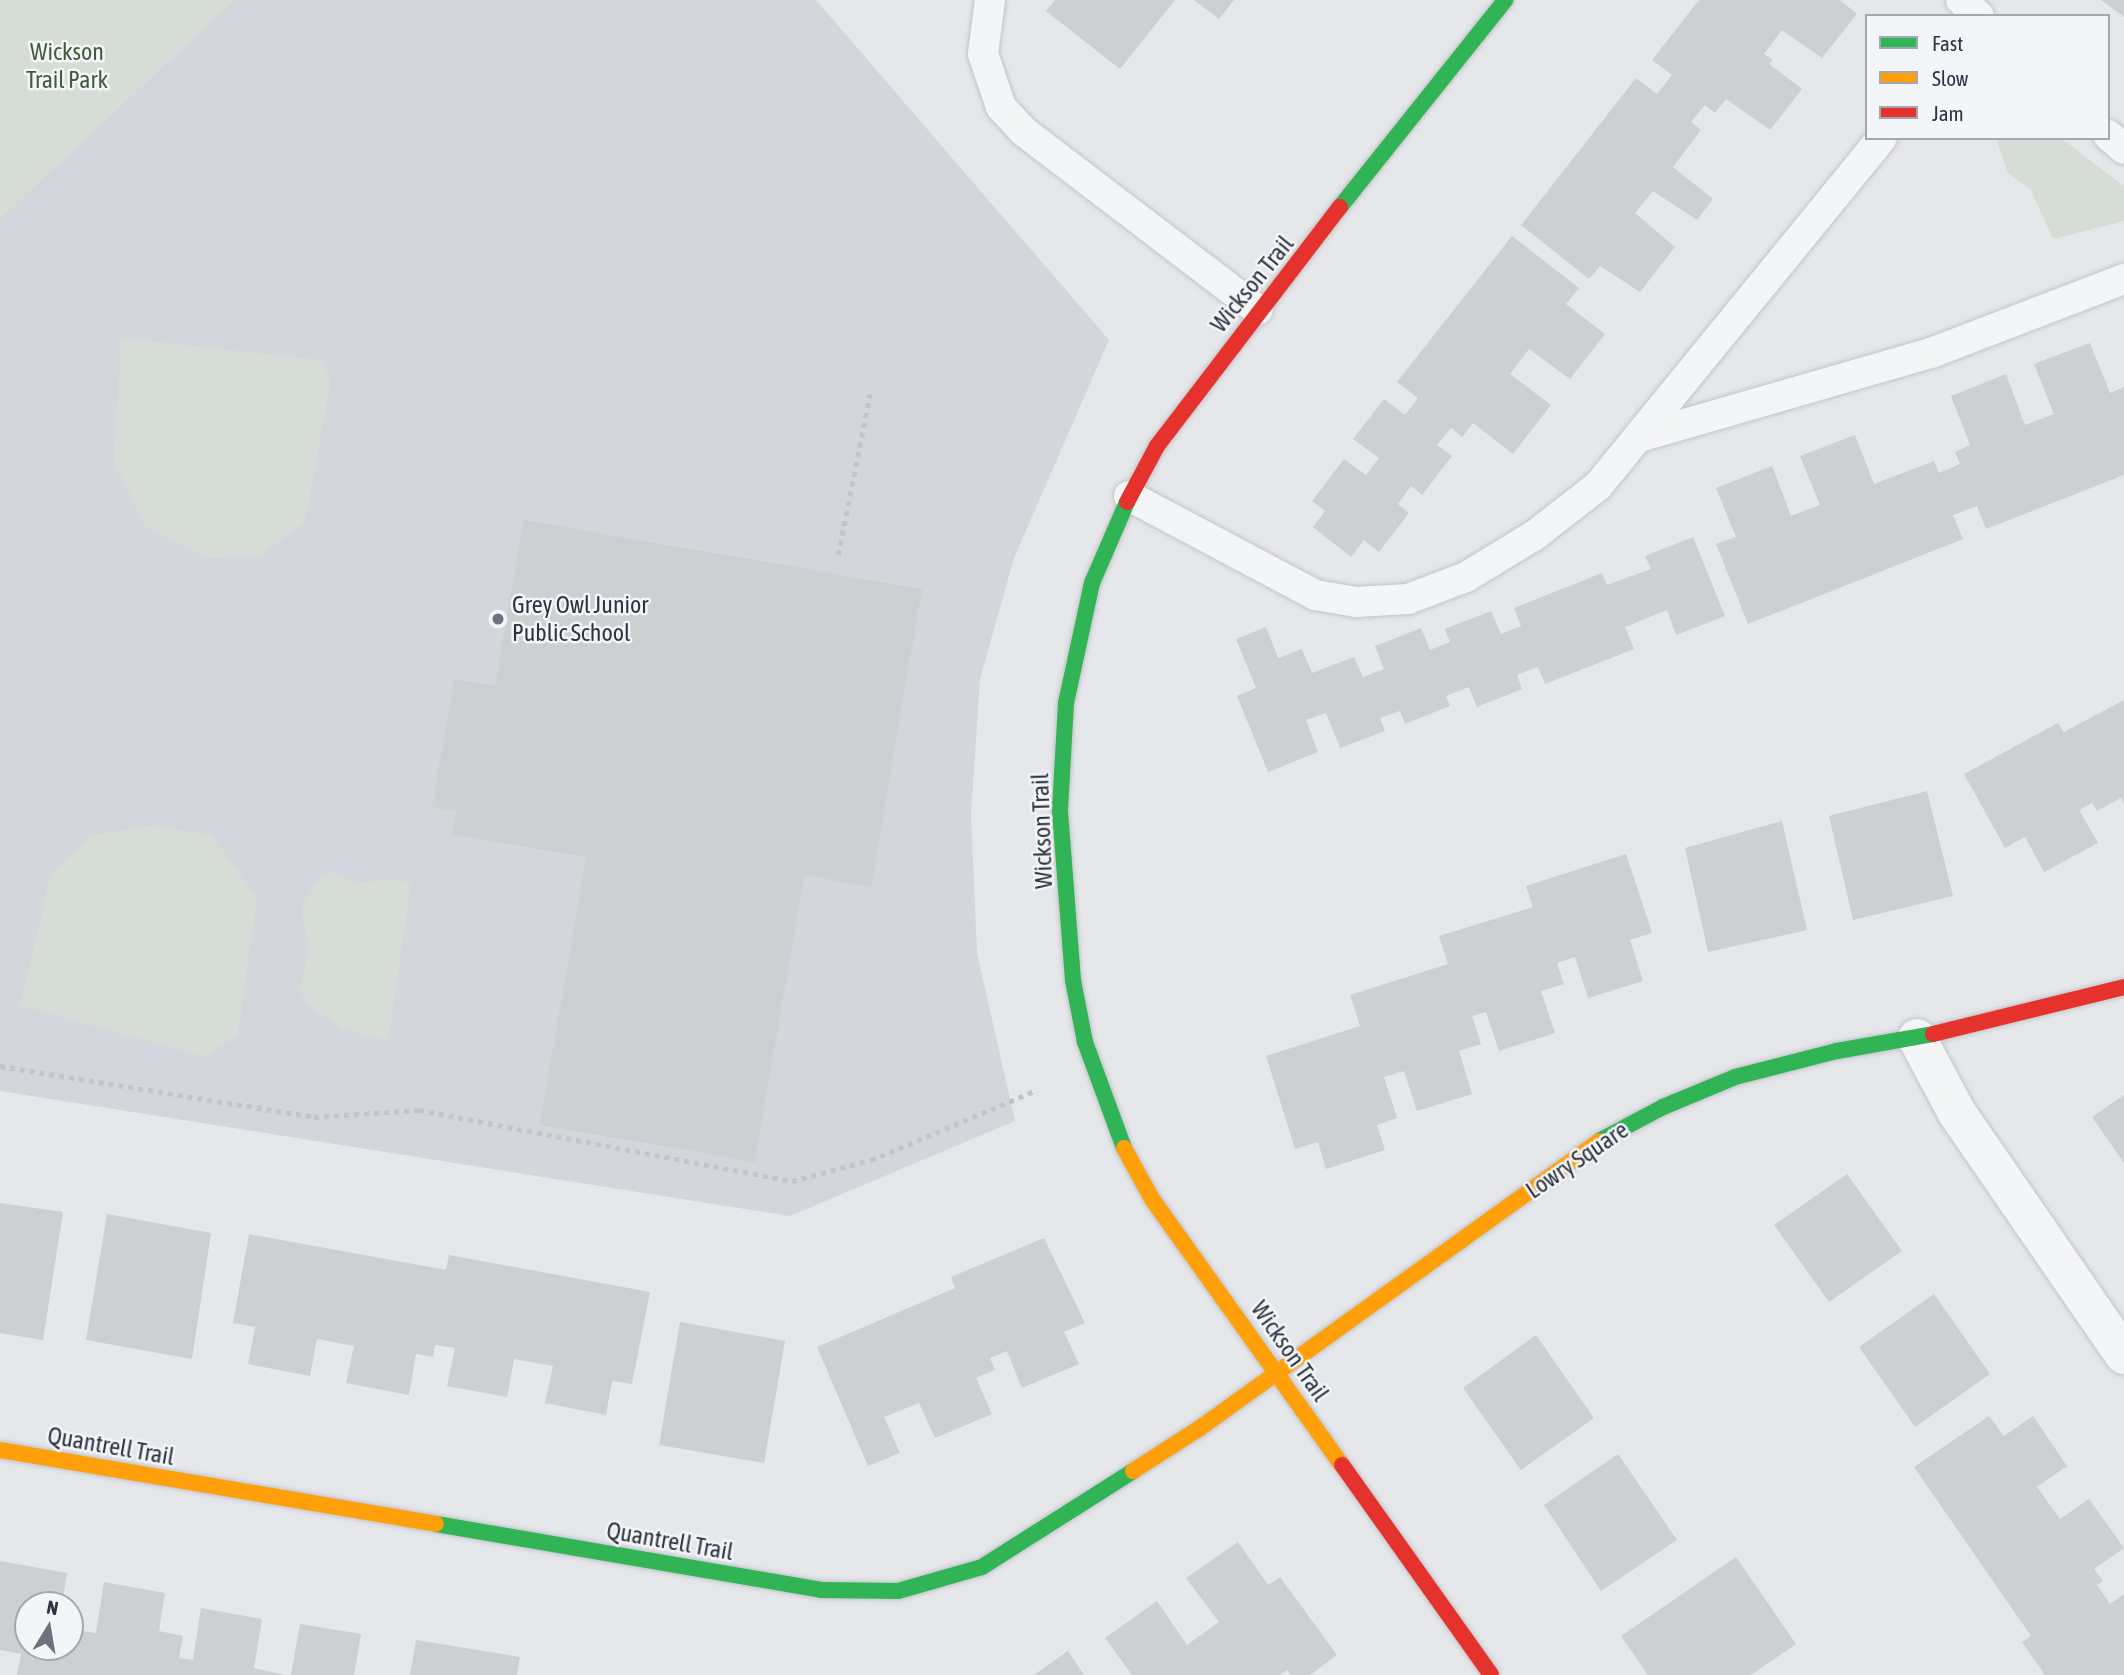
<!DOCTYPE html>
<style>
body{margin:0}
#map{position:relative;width:2124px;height:1675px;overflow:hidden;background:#e5e7ea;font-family:"Asap Condensed",sans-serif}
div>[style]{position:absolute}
.built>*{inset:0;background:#d4d6dd}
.green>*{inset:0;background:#d5ddd6}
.building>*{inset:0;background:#cdcfd2}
.path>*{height:4.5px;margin-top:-2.25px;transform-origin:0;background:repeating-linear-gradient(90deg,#c4c5c9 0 5px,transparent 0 10px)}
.roads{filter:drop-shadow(0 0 2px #c3c5c8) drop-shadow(0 0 2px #c3c5c8)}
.lane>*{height:30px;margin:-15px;padding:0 15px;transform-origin:15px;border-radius:15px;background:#f4f5f6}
.street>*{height:38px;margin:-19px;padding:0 19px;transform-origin:19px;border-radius:19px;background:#f4f5f6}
.fast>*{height:16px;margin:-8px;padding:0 8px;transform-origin:8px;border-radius:8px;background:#30b455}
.slow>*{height:16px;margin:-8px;padding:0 8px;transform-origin:8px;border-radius:8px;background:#ff9f0a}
.jam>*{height:16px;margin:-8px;padding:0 8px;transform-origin:8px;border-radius:8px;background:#e5322d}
.dots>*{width:19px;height:19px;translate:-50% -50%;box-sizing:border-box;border:4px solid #f4f5f8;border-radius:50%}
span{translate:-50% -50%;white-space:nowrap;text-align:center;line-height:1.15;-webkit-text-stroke:5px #f4f5f8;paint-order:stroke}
.park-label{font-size:24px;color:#3f5d3a}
.street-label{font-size:24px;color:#2c3342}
.poi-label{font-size:24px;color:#2c3342}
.left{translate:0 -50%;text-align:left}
.legend{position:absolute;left:1865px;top:14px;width:245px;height:126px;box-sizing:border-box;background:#f4f5f8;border:2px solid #a4a7af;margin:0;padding:9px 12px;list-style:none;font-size:21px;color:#2c3342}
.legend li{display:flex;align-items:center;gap:14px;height:35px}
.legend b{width:35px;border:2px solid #a4a7af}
.north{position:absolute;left:14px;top:1591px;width:70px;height:70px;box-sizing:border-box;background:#f4f5f8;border:2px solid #a4a7af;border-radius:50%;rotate:11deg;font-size:19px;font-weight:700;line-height:28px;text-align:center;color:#2c3342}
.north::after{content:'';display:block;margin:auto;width:24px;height:32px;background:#6d727d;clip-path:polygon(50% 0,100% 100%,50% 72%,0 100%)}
</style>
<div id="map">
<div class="built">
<div style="clip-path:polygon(234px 0,816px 0,1109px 340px,1014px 558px,980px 679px,971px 814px,977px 953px,1015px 1121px,790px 1216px,0 1091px,0 218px)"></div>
</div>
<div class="green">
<div style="clip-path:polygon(0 0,234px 0,0 218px)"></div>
<div style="clip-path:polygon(1996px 138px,2061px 138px,2124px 186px,2124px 221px,2053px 239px,2031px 190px,2008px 173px)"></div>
<div style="clip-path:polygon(121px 338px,321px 360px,331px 380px,305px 523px,259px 556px,210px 558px,146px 527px,114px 461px)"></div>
<div style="clip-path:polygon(154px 825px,212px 836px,257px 898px,238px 1034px,206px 1057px,20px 1006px,51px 874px,90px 836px)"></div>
<div style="clip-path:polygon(334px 872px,353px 883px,398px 879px,411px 885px,388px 1041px,344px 1029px,313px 1009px,299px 991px,309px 949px,301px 906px,322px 874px)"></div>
</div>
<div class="building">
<div style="clip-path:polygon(1055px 0,1175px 0,1120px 69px,1046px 11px)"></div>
<div style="clip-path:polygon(1194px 0,1234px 0,1219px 19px)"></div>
<div style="clip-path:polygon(1699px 0,1840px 0,1857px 14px,1822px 58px,1782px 30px,1764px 54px,1773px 60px,1769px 64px,1802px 89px,1770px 130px,1726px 99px,1715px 113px,1705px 105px,1691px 122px,1701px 130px,1673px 167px,1713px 199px,1697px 220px,1653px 191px,1635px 213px,1675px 247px,1640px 292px,1600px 266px,1589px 279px,1521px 225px,1636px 78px,1657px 94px,1672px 75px,1652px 60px)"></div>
<div style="clip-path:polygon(2101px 0,2124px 0,2124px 17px)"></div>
<div style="clip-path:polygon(1512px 236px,1579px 288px,1566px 304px,1605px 334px,1570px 379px,1529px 349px,1510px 374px,1551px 405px,1513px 454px,1473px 423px,1462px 437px,1451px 428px,1437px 445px,1452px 456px,1422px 495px,1411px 486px,1398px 504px,1409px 513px,1379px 552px,1364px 540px,1351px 557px,1313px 527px,1325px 511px,1312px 501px,1344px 459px,1366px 475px,1379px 458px,1353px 439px,1384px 399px,1405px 415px,1418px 398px,1397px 382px)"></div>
<div style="clip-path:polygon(2090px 343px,2110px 393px,2124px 387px,2124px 475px,1986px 529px,1977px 506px,1953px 515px,1963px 539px,1748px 624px,1716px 544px,1736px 537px,1716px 488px,1772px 466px,1791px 516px,1820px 505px,1800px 456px,1855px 435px,1874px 484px,1934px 461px,1939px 473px,1960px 464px,1955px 452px,1970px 445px,1951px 396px,2006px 374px,2025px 425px,2054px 414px,2034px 364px)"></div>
<div style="clip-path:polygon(523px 520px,922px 589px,871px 887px,804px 875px,755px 1162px,540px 1125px,586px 857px,452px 834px,456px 811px,432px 807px,454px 679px,495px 686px)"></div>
<div style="clip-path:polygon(1693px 537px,1725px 616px,1676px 635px,1667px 610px,1625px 627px,1634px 649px,1545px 684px,1538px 667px,1517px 675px,1522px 689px,1477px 707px,1469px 687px,1446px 696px,1450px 706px,1405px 724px,1400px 711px,1380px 718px,1385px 731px,1340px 748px,1326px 713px,1306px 720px,1318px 752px,1268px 772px,1237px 696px,1256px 688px,1236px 639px,1266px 627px,1278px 658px,1302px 649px,1312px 673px,1354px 657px,1363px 677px,1384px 669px,1375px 646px,1421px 628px,1430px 650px,1450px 642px,1445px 629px,1491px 611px,1501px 634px,1521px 626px,1514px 608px,1602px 573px,1607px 585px,1651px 569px,1645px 556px)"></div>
<div style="clip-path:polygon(2124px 700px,2124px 804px,2121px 798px,2097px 811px,2092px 803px,2079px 810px,2098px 843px,2044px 872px,2025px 837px,2005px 848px,1964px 774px,2058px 723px,2064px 732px)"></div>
<div style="clip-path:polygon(1927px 791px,1953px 896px,1853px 920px,1829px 816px)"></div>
<div style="clip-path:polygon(1782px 821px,1807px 930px,1708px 952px,1685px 848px)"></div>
<div style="clip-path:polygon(1626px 854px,1652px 933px,1630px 940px,1643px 981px,1588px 998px,1575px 957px,1557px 963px,1564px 984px,1541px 991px,1555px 1033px,1499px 1051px,1486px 1012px,1472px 1016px,1481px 1044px,1459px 1051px,1472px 1094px,1417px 1111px,1404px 1071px,1384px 1077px,1397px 1118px,1377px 1125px,1385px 1150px,1326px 1169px,1318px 1142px,1295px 1149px,1266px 1056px,1360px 1026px,1350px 995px,1448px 964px,1439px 936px,1533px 907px,1526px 886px)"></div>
<div style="clip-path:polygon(2124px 1095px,2124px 1163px,2092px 1117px)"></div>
<div style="clip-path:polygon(1847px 1174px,1902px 1251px,1829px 1302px,1774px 1225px)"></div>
<div style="clip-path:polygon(0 1203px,63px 1212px,43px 1340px,0 1333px)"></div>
<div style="clip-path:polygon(107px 1214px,211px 1233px,192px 1359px,86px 1340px)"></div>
<div style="clip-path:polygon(249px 1234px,446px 1270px,449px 1255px,650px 1292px,632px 1384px,612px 1381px,606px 1415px,545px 1403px,553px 1366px,514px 1359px,507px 1397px,447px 1386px,455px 1348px,435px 1345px,433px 1357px,416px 1354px,409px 1395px,346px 1383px,354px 1346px,317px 1339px,310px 1376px,248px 1364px,255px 1327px,233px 1323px)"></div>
<div style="clip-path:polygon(1044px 1238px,1085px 1323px,1064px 1332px,1079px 1364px,1022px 1388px,1007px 1351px,990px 1358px,995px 1370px,976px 1378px,992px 1414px,935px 1438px,919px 1403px,884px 1417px,900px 1453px,868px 1466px,817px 1347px,955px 1288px,951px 1277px)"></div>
<div style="clip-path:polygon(1934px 1294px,1990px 1374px,1915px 1427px,1859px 1347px)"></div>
<div style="clip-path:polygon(680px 1322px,785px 1341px,764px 1463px,659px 1445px)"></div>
<div style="clip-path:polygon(1536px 1335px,1594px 1418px,1521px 1470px,1463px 1388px)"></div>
<div style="clip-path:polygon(1989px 1416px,2004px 1436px,2033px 1416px,2067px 1466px,2037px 1487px,2060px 1519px,2089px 1499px,2124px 1548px,2094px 1569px,2103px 1581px,2097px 1585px,2110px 1604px,2124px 1594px,2124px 1675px,2045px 1675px,2022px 1642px,2031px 1636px,1914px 1467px)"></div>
<div style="clip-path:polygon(1618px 1454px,1677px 1540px,1601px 1591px,1544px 1505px)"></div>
<div style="clip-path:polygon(1238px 1542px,1268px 1585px,1280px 1577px,1337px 1655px,1310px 1675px,1291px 1675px,1287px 1670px,1280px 1675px,1132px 1675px,1105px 1638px,1157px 1601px,1187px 1645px,1219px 1622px,1186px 1578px)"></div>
<div style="clip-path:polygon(1736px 1557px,1796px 1644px,1751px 1675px,1648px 1675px,1621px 1636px)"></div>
<div style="clip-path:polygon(0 1561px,67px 1573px,62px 1605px,28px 1605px,28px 1647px,70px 1647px,70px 1629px,96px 1633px,104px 1582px,165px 1593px,159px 1631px,183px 1636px,179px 1658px,193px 1660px,201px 1608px,262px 1619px,254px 1668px,285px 1675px,17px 1675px,21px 1654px,0 1650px)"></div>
<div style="clip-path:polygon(300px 1624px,361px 1634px,354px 1675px,291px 1675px)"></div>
<div style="clip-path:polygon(416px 1640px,520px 1657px,517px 1675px,410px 1675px)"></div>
<div style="clip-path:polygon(1068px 1651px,1084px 1675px,1034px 1675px)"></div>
</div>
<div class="path">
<div style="left:838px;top:555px;width:164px;rotate:-78.8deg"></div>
<div style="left:0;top:1066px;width:318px;rotate:9.2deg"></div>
<div style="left:314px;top:1117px;width:105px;rotate:-3.8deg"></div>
<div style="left:419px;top:1110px;width:380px;rotate:10.8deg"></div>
<div style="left:792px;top:1181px;width:82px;rotate:-14.9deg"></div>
<div style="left:871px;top:1160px;width:177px;rotate:-22.9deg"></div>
</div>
<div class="roads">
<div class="lane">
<div style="left:990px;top:0;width:54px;rotate:97.4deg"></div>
<div style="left:983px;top:54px;width:56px;rotate:71.2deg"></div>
<div style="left:1001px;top:107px;width:33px;rotate:47deg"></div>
<div style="left:1023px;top:131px;width:295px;rotate:37.3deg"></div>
<div style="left:1961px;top:0;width:24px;rotate:42deg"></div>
<div style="left:2108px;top:135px;width:21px;rotate:41deg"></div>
<div style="left:1643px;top:436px;width:300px;rotate:-16.1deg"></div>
<div style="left:1931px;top:353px;width:207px;rotate:-21deg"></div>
<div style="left:1129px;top:496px;width:211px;rotate:28deg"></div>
<div style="left:1315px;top:595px;width:42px;rotate:9.7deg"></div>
<div style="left:1356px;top:602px;width:52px;rotate:-3.3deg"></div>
<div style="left:1408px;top:599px;width:62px;rotate:-20.8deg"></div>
<div style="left:1466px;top:577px;width:81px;rotate:-31.3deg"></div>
<div style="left:1535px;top:535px;width:80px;rotate:-37.9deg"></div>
<div style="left:1598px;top:486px;width:449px;rotate:-50.8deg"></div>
</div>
<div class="street">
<div style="left:1917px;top:1038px;width:85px;rotate:61.9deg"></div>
<div style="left:1957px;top:1113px;width:294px;rotate:55.4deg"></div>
</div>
<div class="fast">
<div style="left:1340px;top:207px;width:265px;rotate:-51.4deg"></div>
<div style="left:1599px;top:1141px;width:72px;rotate:-28deg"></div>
<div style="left:1663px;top:1107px;width:78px;rotate:-22.6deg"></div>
<div style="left:1735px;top:1077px;width:105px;rotate:-14.3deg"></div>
<div style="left:1837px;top:1051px;width:97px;rotate:-10deg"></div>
<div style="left:1124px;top:1148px;width:113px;rotate:-110.2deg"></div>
<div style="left:1085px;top:1042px;width:63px;rotate:-101deg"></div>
<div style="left:1073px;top:980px;width:170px;rotate:-94.4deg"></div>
<div style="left:1060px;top:810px;width:107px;rotate:-86.8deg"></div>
<div style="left:1066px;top:703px;width:123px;rotate:-77.8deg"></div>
<div style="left:1092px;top:583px;width:88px;rotate:-66.6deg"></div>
<div style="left:436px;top:1524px;width:391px;rotate:9.7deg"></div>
<div style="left:821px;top:1590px;width:77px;rotate:0.7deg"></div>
<div style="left:898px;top:1591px;width:87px;rotate:-15.9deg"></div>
<div style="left:982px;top:1567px;width:179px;rotate:-32.4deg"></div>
</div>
<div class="slow">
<div style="left:1124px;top:1148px;width:58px;rotate:61.2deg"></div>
<div style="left:1152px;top:1199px;width:327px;rotate:54.5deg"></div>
<div style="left:0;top:1450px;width:442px;rotate:9.6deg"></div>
<div style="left:1133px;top:1471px;width:80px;rotate:-32.7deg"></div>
<div style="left:1200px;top:1428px;width:491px;rotate:-35.7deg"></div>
</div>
<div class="jam">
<div style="left:1127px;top:502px;width:64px;rotate:-61.8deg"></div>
<div style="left:1157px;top:446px;width:301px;rotate:-52.6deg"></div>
<div style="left:1933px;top:1034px;width:197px;rotate:-13.8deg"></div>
<div style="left:1342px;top:1465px;width:257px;rotate:54.6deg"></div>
</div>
</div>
<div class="dots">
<div style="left:498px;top:619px;background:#6d727d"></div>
</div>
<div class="park-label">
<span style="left:67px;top:66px">Wickson<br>Trail Park</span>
</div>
<div class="street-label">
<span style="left:1252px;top:284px;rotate:-51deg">Wickson Trail</span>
<span style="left:1042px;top:831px;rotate:-92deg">Wickson Trail</span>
<span style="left:1577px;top:1160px;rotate:-34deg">Lowry Square</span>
<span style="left:1290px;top:1351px;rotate:55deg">Wickson Trail</span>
<span style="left:111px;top:1446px;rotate:10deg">Quantrell Trail</span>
<span style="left:670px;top:1541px;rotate:10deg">Quantrell Trail</span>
</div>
<div class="poi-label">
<span class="left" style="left:512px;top:619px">Grey Owl Junior<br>Public School</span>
</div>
<ul class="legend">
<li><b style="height:9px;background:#30b455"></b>Fast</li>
<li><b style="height:9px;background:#ff9f0a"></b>Slow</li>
<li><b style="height:9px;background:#e5322d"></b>Jam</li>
</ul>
<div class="north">N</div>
</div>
